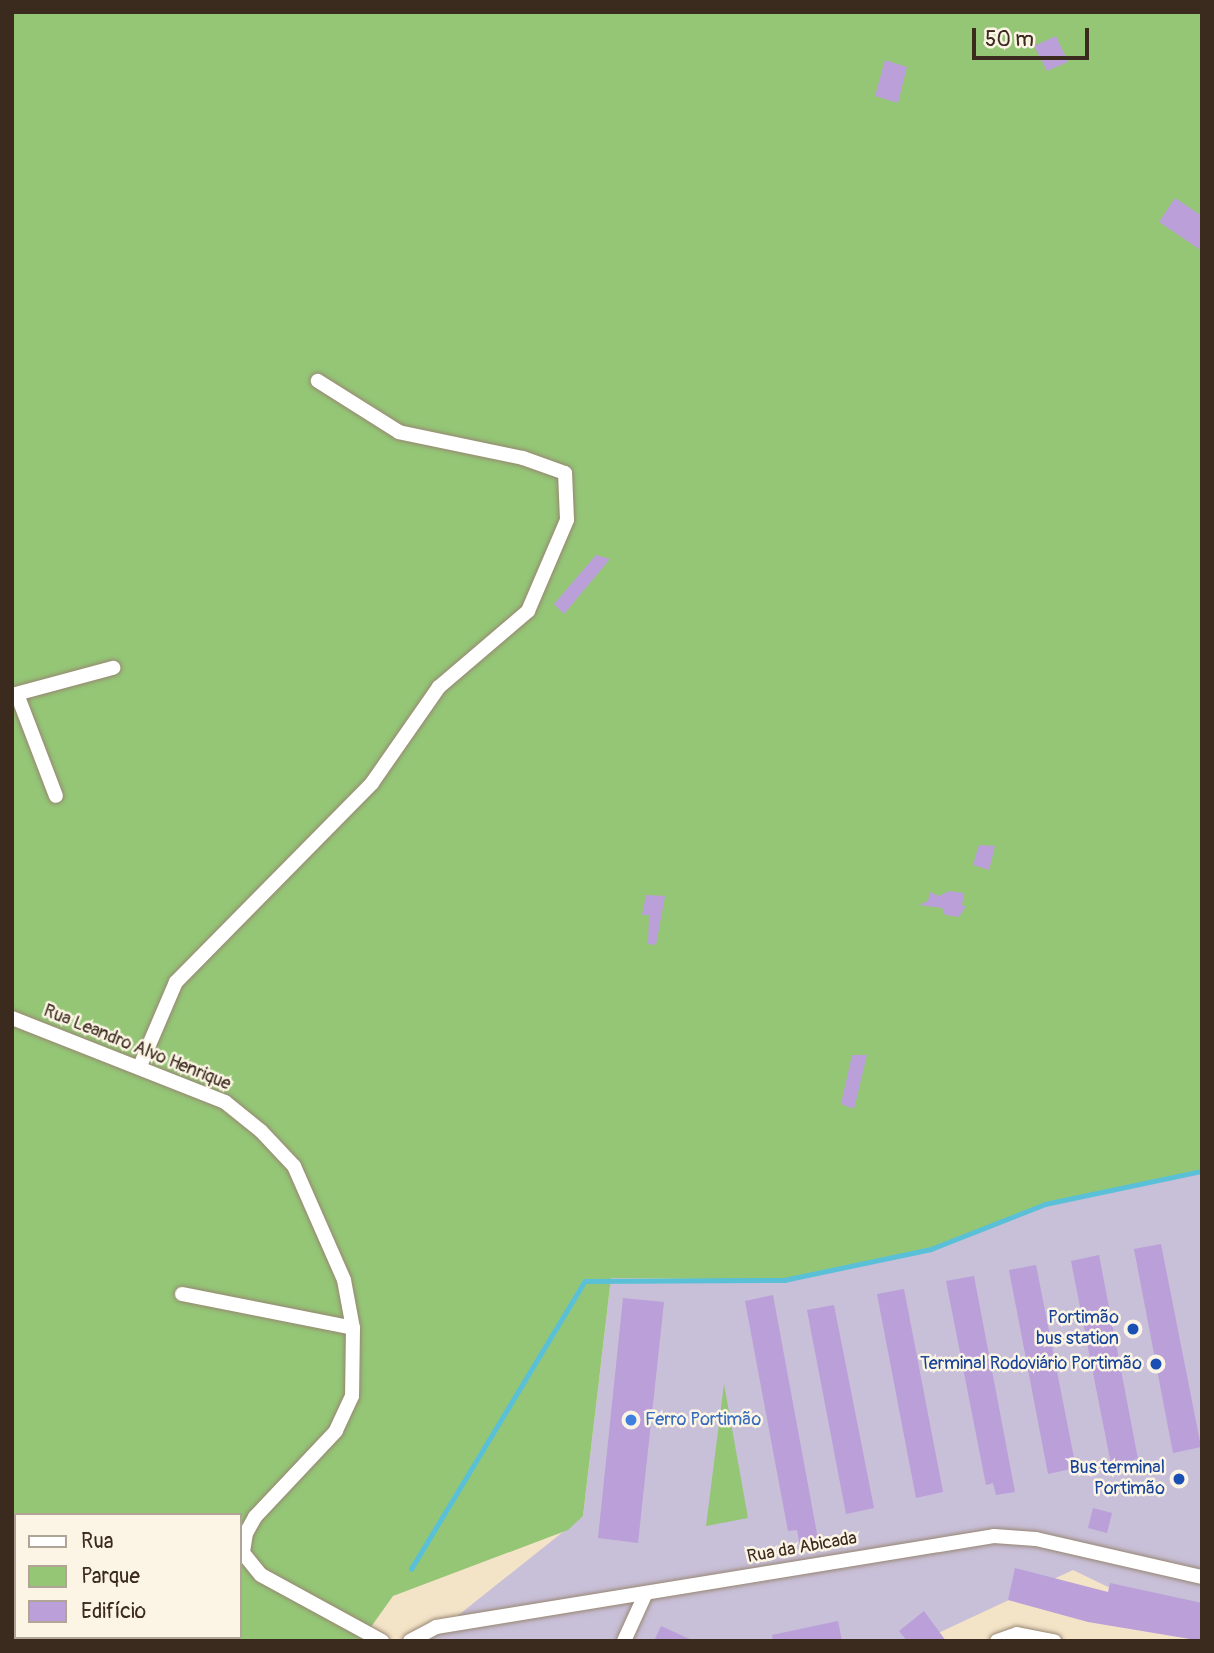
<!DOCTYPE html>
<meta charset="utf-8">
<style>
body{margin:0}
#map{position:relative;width:1214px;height:1653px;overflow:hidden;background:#f3e3c7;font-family:Pangolin,sans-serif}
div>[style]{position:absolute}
.industrial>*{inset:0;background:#c8bfd8}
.green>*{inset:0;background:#94c676}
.stream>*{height:4.5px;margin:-2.25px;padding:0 2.25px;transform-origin:2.25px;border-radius:2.25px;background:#5ac0d8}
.building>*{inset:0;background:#ba9fd9}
.roads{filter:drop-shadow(0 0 2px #978672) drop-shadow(0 0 2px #978672)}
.street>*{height:14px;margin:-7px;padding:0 7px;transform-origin:7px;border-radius:7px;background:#fff}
.dots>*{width:19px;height:19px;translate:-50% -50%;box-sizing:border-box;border:4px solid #fcf5e5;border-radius:50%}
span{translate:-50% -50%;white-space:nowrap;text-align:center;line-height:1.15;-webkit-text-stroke:5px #fcf5e5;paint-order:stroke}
.street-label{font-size:18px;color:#3b2a1e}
.transit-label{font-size:18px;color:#164399}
.right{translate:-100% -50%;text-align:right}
.shop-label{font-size:18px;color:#366cbe}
.left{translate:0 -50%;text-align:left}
.frame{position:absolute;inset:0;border:14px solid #3b2a1e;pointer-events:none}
.legend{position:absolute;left:14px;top:1513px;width:228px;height:126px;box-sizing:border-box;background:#fcf5e5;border:2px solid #afa495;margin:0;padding:9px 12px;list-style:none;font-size:21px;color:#3b2a1e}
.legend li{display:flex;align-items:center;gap:14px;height:35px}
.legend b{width:35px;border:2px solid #afa495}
.scale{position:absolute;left:972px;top:28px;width:117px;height:32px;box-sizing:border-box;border:4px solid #3b2a1e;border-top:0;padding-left:9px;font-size:21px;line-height:24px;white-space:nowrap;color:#3b2a1e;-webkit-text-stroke:5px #fcf5e5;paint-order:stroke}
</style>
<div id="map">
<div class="industrial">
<div style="clip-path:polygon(1202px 1171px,1202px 1641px,1193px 1628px,1073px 1570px,921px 1641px,426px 1641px,583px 1516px,611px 1278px,784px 1280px,931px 1249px,1045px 1204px)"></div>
</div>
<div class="green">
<div style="clip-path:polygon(evenodd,12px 12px,1202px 12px,1202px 1171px,1045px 1204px,931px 1249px,784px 1280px,611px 1278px,583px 1516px,568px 1530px,393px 1596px,361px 1641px,12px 1641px,12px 12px,16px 1515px,240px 1515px,240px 1637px,16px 1637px,16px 1515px)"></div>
<div style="clip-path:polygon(724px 1384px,748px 1518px,706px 1526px)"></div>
</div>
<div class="stream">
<div style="left:411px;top:1569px;width:336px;rotate:-58.9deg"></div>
<div style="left:585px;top:1281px;width:199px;rotate:-0.3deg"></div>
<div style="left:784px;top:1280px;width:150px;rotate:-11.9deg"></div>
<div style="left:931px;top:1249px;width:123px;rotate:-21.5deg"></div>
<div style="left:1045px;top:1204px;width:160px;rotate:-11.9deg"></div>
</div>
<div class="building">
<div style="clip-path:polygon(1056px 36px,1068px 62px,1047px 71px,1034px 46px)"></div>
<div style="clip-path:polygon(885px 60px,907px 67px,898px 103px,875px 96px)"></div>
<div style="clip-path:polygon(1175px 198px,1202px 216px,1202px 251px,1159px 222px)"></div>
<div style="clip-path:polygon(596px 555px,610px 559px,564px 614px,554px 604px)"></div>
<div style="clip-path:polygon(979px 845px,995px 846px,989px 870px,973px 865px)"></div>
<div style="clip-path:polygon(949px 891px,964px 893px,962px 905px,966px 906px,959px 917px,945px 915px,942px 908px,919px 905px,928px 901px,930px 892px,939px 896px)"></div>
<div style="clip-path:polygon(646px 895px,665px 896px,656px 945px,648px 944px,649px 915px,642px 915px)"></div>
<div style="clip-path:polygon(852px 1055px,867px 1055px,854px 1109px,841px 1104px)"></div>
<div style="clip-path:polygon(1161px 1244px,1201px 1447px,1173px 1453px,1134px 1249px)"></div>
<div style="clip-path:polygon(1099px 1255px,1138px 1459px,1111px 1464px,1071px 1261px)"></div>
<div style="clip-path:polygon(1036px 1265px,1076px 1468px,1048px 1474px,1009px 1270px)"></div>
<div style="clip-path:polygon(974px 1276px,1015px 1492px,996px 1495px,993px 1483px,986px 1485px,946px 1281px)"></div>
<div style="clip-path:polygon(904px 1289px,943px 1492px,916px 1498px,877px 1294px)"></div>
<div style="clip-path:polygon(773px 1295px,818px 1539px,811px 1552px,800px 1547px,797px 1530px,788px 1531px,745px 1301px)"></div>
<div style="clip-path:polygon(623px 1298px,664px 1302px,638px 1543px,598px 1538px)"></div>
<div style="clip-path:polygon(834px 1305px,874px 1508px,846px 1514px,807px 1310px)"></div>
<div style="clip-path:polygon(1093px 1508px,1112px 1513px,1107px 1533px,1088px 1528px)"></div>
<div style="clip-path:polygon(1015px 1568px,1108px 1592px,1110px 1583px,1202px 1603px,1202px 1641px,1088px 1622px,1008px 1600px)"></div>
<div style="clip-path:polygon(924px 1611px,946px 1641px,907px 1641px,899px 1631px)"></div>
<div style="clip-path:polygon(838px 1621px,842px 1641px,773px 1641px,772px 1635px)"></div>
<div style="clip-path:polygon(661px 1626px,694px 1641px,654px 1641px)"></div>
</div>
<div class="roads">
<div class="street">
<div style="left:17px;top:694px;width:109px;rotate:69.1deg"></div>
<div style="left:12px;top:695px;width:105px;rotate:-15deg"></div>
<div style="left:12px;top:1018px;width:229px;rotate:21.5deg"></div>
<div style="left:225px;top:1102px;width:46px;rotate:38.9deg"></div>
<div style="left:261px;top:1131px;width:48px;rotate:46.7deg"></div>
<div style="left:294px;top:1166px;width:124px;rotate:66.3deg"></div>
<div style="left:344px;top:1280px;width:49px;rotate:79.4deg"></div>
<div style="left:353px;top:1328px;width:68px;rotate:90.8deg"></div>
<div style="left:352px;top:1396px;width:38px;rotate:115deg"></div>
<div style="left:336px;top:1431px;width:118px;rotate:133.3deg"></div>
<div style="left:255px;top:1517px;width:18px;rotate:119deg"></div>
<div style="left:246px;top:1533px;width:20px;rotate:99deg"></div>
<div style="left:243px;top:1553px;width:28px;rotate:51deg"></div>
<div style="left:261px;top:1575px;width:138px;rotate:28.6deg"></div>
<div style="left:140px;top:1066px;width:91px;rotate:-66.8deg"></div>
<div style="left:176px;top:982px;width:279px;rotate:-45.4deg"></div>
<div style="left:372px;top:783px;width:117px;rotate:-55.1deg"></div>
<div style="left:439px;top:687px;width:117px;rotate:-40.5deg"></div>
<div style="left:528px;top:611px;width:99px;rotate:-66.8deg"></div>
<div style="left:567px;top:520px;width:47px;rotate:-92.4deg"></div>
<div style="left:565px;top:473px;width:45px;rotate:-160.3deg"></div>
<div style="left:523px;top:458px;width:127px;rotate:-168.2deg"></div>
<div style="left:399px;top:432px;width:96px;rotate:-147.8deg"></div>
<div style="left:182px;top:1294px;width:174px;rotate:11.2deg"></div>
<div style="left:410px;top:1641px;width:30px;rotate:-28deg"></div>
<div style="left:436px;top:1627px;width:565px;rotate:-9.26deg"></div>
<div style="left:994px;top:1536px;width:42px;rotate:4.1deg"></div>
<div style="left:1036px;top:1539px;width:170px;rotate:12.9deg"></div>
<div style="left:624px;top:1641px;width:51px;rotate:-65.5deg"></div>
<div style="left:997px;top:1641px;width:21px;rotate:-19deg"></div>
<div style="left:1017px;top:1634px;width:38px;rotate:11deg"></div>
</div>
</div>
<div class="dots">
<div style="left:1133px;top:1329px;background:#1a4fb4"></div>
<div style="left:1156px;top:1364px;background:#1a4fb4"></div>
<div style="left:631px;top:1420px;background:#3f7fe0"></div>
<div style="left:1179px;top:1479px;background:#1a4fb4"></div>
</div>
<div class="street-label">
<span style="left:137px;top:1048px;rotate:22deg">Rua Leandro Alvo Henrique</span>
<span style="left:802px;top:1548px;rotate:-10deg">Rua da Abicada</span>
</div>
<div class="transit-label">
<span class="right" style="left:1119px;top:1329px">Portimão<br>bus station</span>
<span class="right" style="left:1142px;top:1364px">Terminal Rodoviário Portimão</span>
<span class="right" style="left:1165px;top:1479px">Bus terminal<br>Portimão</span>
</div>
<div class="shop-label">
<span class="left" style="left:645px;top:1420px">Ferro Portimão</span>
</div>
<div class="frame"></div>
<ul class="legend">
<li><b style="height:9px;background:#fff"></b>Rua</li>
<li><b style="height:19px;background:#94c676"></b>Parque</li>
<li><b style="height:19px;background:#ba9fd9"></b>Edifício</li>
</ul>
<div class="scale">50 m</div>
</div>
